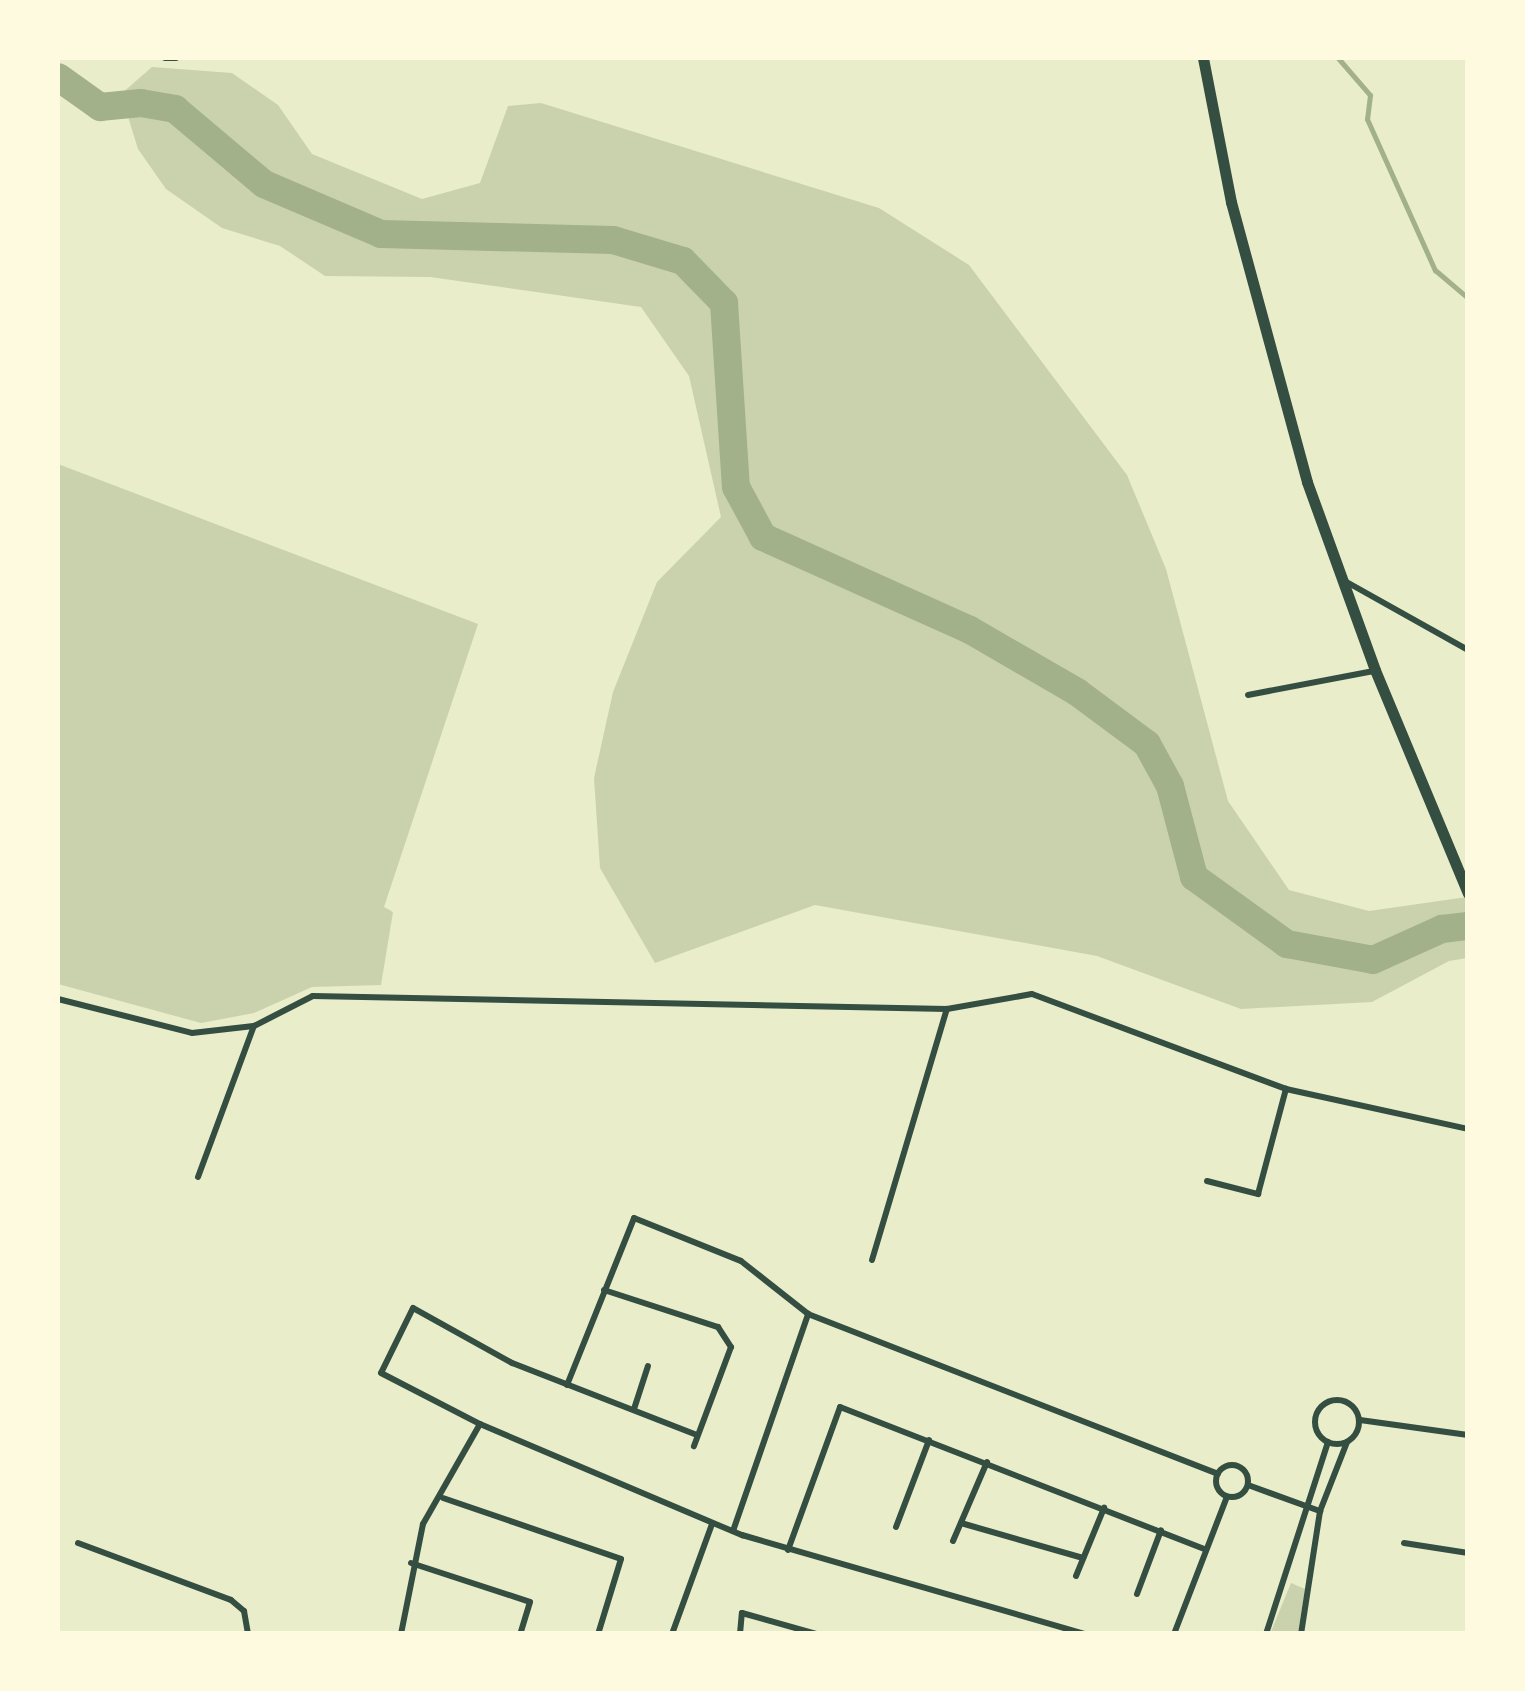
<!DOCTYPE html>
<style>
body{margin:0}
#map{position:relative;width:1525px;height:1691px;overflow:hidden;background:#e9edc9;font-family:"Public Sans",sans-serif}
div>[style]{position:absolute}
.green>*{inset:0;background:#cad2ad}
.stream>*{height:5px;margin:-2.5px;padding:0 2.5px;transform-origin:2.5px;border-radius:2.5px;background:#a3b18a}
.river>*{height:28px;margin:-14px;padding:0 14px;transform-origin:14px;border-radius:14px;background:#a3b18a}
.minor>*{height:6px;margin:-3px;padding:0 3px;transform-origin:3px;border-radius:3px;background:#344e41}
.minor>.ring{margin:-3px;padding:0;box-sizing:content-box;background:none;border:6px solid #344e41;border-radius:50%}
.trunk>*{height:11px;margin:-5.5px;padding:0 5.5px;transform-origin:5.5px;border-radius:5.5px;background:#344e41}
span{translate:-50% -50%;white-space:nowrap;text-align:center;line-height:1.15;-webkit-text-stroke:10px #fefae0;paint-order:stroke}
.frame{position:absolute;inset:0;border:60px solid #fefae0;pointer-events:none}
</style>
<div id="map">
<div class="green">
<div style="clip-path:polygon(152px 67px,232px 73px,278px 105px,312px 154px,422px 199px,480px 183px,508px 106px,541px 103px,879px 208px,969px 265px,1127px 475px,1166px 569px,1228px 801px,1289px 890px,1369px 911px,1467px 897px,1467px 958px,1449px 961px,1372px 1002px,1241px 1009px,1097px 956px,815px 905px,655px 963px,600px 868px,594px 778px,613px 692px,657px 582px,721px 517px,689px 376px,641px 307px,430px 277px,325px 276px,280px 246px,222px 228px,166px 189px,138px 149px,121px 94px)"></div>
<div style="clip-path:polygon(58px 464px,478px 624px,384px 907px,393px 912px,381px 985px,312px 987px,254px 1013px,201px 1023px,58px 984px)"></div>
<div style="clip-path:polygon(1291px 1583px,1305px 1589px,1298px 1633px,1270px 1634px)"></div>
</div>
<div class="stream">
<div style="left:1338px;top:58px;width:49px;rotate:49.1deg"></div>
<div style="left:1370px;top:95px;width:24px;rotate:97deg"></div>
<div style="left:1367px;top:119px;width:166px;rotate:65.8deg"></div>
<div style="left:1435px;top:270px;width:43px;rotate:40.3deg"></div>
</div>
<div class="river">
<div style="left:58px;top:77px;width:52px;rotate:35.5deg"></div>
<div style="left:100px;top:107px;width:41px;rotate:-5.6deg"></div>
<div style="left:141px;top:103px;width:35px;rotate:10deg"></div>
<div style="left:175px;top:109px;width:116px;rotate:40.1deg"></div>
<div style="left:264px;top:184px;width:127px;rotate:23.1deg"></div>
<div style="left:381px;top:234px;width:232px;rotate:1.5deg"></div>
<div style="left:613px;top:240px;width:73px;rotate:16.7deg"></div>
<div style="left:683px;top:261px;width:59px;rotate:45.7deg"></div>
<div style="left:724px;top:303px;width:184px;rotate:86.3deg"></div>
<div style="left:736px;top:487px;width:57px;rotate:61.6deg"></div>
<div style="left:763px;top:537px;width:227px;rotate:24.2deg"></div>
<div style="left:970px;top:630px;width:124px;rotate:30.1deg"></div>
<div style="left:1077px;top:692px;width:87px;rotate:36.6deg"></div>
<div style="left:1147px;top:744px;width:48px;rotate:61.3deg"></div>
<div style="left:1170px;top:786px;width:94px;rotate:75.2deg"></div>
<div style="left:1194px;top:877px;width:115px;rotate:35.8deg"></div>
<div style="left:1287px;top:944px;width:87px;rotate:10.5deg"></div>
<div style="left:1373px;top:960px;width:76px;rotate:-24.2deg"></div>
<div style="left:1442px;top:929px;width:26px;rotate:-7deg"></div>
</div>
<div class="minor">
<div style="left:165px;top:58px;width:11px"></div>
<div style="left:1343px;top:580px;width:143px;rotate:29.2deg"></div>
<div style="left:1248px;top:695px;width:128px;rotate:-10.8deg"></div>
<div style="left:58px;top:999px;width:138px;rotate:14.2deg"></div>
<div style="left:192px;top:1033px;width:62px;rotate:-6.4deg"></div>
<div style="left:254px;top:1026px;width:66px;rotate:-27deg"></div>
<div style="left:313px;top:996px;width:634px;rotate:1.17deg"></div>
<div style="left:947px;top:1009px;width:86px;rotate:-10deg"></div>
<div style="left:1032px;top:994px;width:271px;rotate:20.5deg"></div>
<div style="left:1286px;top:1089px;width:186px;rotate:12.4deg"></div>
<div style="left:198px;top:1177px;width:161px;rotate:-69.7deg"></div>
<div style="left:1207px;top:1181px;width:53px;rotate:14.3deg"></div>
<div style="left:1258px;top:1194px;width:109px;rotate:-75.1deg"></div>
<div style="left:872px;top:1260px;width:262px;rotate:-73.4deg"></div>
<div style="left:604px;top:1290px;width:120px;rotate:18deg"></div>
<div style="left:718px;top:1327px;width:24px;rotate:57deg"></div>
<div style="left:731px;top:1347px;width:106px;rotate:110.5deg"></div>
<div style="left:567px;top:1385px;width:180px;rotate:-68.1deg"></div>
<div style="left:634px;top:1218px;width:115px;rotate:21.9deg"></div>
<div style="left:741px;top:1261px;width:85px;rotate:38.3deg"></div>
<div style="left:808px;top:1314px;width:440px;rotate:21.3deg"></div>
<div class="ring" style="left:1315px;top:1400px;width:38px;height:38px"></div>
<div style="left:634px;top:1409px;width:45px;rotate:-72deg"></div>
<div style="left:1360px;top:1420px;width:109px;rotate:7.9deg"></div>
<div style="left:697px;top:1435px;width:199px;rotate:-158.7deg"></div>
<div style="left:512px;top:1363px;width:113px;rotate:-150.9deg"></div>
<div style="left:413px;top:1308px;width:72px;rotate:116.2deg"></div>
<div style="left:381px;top:1373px;width:111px;rotate:27.3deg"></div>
<div style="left:480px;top:1424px;width:285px;rotate:23deg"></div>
<div style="left:742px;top:1535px;width:358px;rotate:16.1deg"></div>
<div class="ring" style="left:1216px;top:1465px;width:26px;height:26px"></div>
<div style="left:1248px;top:1485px;width:77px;rotate:19.9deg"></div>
<div style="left:443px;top:1498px;width:188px;rotate:18.9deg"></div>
<div style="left:621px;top:1559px;width:78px;rotate:107deg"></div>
<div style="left:961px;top:1523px;width:127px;rotate:16deg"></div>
<div style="left:896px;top:1527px;width:93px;rotate:-69.2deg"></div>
<div style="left:733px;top:1531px;width:230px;rotate:-70.9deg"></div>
<div style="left:953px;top:1541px;width:86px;rotate:-66.7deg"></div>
<div style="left:78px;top:1543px;width:163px;rotate:20.4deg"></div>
<div style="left:231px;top:1600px;width:17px;rotate:40deg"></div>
<div style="left:244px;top:1611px;width:23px;rotate:80deg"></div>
<div style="left:1404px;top:1543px;width:65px;rotate:8.9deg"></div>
<div style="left:788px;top:1550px;width:152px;rotate:-70deg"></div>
<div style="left:840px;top:1407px;width:391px;rotate:21.3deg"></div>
<div style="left:411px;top:1563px;width:125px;rotate:18.1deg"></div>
<div style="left:530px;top:1602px;width:34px;rotate:107deg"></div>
<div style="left:1076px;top:1576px;width:74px;rotate:-67.6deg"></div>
<div style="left:1137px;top:1594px;width:68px;rotate:-69.4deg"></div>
<div style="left:401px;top:1634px;width:112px;rotate:-78.7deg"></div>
<div style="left:423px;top:1524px;width:115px;rotate:-60.3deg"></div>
<div style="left:672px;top:1634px;width:117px;rotate:-70deg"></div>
<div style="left:740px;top:1634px;width:21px;rotate:-85deg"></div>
<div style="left:742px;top:1613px;width:77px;rotate:15.8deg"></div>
<div style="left:1174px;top:1634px;width:147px;rotate:-68.9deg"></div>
<div style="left:1266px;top:1634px;width:202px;rotate:-72.1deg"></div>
<div style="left:1301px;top:1634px;width:124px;rotate:-81.2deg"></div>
<div style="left:1320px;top:1511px;width:74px;rotate:-68.6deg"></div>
</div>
<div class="trunk">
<div style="left:1203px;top:58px;width:147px;rotate:79deg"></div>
<div style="left:1231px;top:202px;width:290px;rotate:74.8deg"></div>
<div style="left:1307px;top:482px;width:200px;rotate:70.1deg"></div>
<div style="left:1375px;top:670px;width:242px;rotate:67.4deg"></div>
</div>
<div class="frame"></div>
</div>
